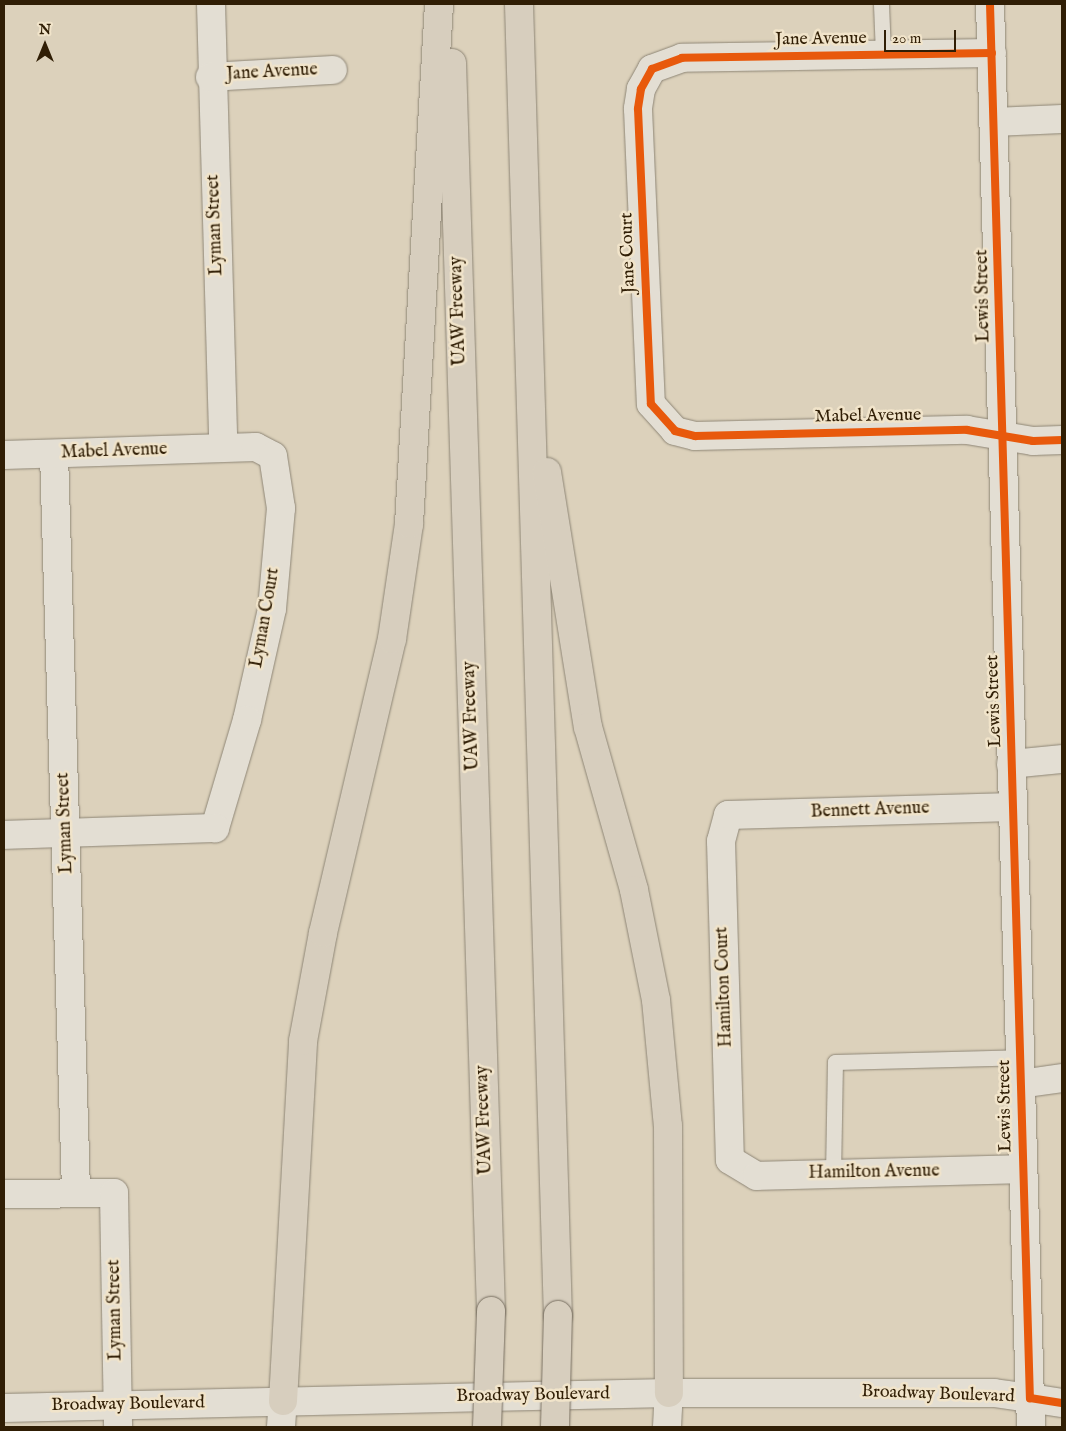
<!DOCTYPE html>
<style>
body{margin:0}
#map{position:relative;width:1066px;height:1431px;overflow:hidden;background:#dcd1bb;font-family:"IM FELL English",serif}
div>[style]{position:absolute}
.roads{filter:drop-shadow(0 0 1px #8e8676) drop-shadow(0 0 1px #8e8676)}
.service>*{height:15px;margin:-7.5px;padding:0 7.5px;transform-origin:7.5px;border-radius:7.5px;background:#e3ded3}
.minor>*{height:28px;margin:-14px;padding:0 14px;transform-origin:14px;border-radius:14px;background:#e3ded3}
.tertiary>*{height:28px;margin:-14px;padding:0 14px;transform-origin:14px;border-radius:14px;background:#e3ded3}
.secondary>*{height:28px;margin:-14px;padding:0 14px;transform-origin:14px;border-radius:14px;background:#e3ded3}
.motorway>*{height:28px;margin:-14px;padding:0 14px;transform-origin:14px;border-radius:14px;background:#d7cebe}
.bridges{filter:drop-shadow(0 0 1px #766d5f) drop-shadow(0 0 1px #766d5f)}
.motorway-bridge>*{height:28px;margin:-14px;padding:0 14px;transform-origin:14px;border-radius:14px;background:#d7cebe}
.cycleway>*{height:8px;margin:-4px;padding:0 4px;transform-origin:4px;border-radius:4px;background:#e8590c}
span{translate:-50% -50%;white-space:nowrap;text-align:center;line-height:1.15;-webkit-text-stroke:5px #f1e4ca;paint-order:stroke}
.street-label{font-size:18px;color:#301e05}
.frame{position:absolute;inset:0;border:5px solid #301e05;pointer-events:none}
.north{position:absolute;left:20px;top:20px;width:50px;height:50px;-webkit-text-stroke:4px #f1e4ca;paint-order:stroke;rotate:0deg;font-size:14px;font-weight:700;line-height:20px;text-align:center;color:#301e05}
.north::after{content:'';display:block;margin:auto;width:18px;height:22px;background:#301e05;clip-path:polygon(50% 0,100% 100%,50% 72%,0 100%)}
.scale{position:absolute;left:884px;top:30px;width:72px;height:22px;box-sizing:border-box;border:2px solid #301e05;border-top:0;padding-left:6px;font-size:15px;line-height:18px;white-space:nowrap;color:#301e05;-webkit-text-stroke:4px #f1e4ca;paint-order:stroke}
</style>
<div id="map">
<div class="roads">
<div class="service">
<div style="left:881px;top:4px;width:50px;rotate:87.7deg"></div>
<div style="left:833px;top:1175px;width:113px;rotate:-89deg"></div>
<div style="left:835px;top:1062px;width:185px;rotate:-1.5deg"></div>
</div>
<div class="minor">
<div style="left:211px;top:4px;width:443px;rotate:88.4deg"></div>
<div style="left:992px;top:53px;width:310px;rotate:179.1deg"></div>
<div style="left:682px;top:58px;width:32px;rotate:160deg"></div>
<div style="left:652px;top:69px;width:23px;rotate:119deg"></div>
<div style="left:641px;top:89px;width:20px;rotate:99deg"></div>
<div style="left:638px;top:109px;width:295px;rotate:87.5deg"></div>
<div style="left:651px;top:404px;width:36px;rotate:48deg"></div>
<div style="left:675px;top:431px;width:21px;rotate:14deg"></div>
<div style="left:695px;top:436px;width:272px;rotate:-1.3deg"></div>
<div style="left:967px;top:430px;width:67px;rotate:9.5deg"></div>
<div style="left:1033px;top:441px;width:29px;rotate:-2deg"></div>
<div style="left:210px;top:77px;width:123px;rotate:-3.3deg"></div>
<div style="left:994px;top:122px;width:68px;rotate:-2.5deg"></div>
<div style="left:54px;top:454px;width:738px;rotate:88.29deg"></div>
<div style="left:4px;top:455px;width:252px;rotate:-1.8deg"></div>
<div style="left:256px;top:447px;width:19px;rotate:28deg"></div>
<div style="left:273px;top:456px;width:53px;rotate:81.3deg"></div>
<div style="left:281px;top:508px;width:101px;rotate:95.1deg"></div>
<div style="left:272px;top:609px;width:114px;rotate:102.7deg"></div>
<div style="left:247px;top:720px;width:113px;rotate:106.5deg"></div>
<div style="left:215px;top:828px;width:211px;rotate:178.1deg"></div>
<div style="left:1011px;top:764px;width:51px;rotate:-5.6deg"></div>
<div style="left:1013px;top:807px;width:285px;rotate:178.4deg"></div>
<div style="left:728px;top:815px;width:27px;rotate:105deg"></div>
<div style="left:721px;top:841px;width:319px;rotate:88.4deg"></div>
<div style="left:730px;top:1160px;width:31px;rotate:31deg"></div>
<div style="left:757px;top:1176px;width:266px;rotate:-1.5deg"></div>
<div style="left:1020px;top:1084px;width:42px;rotate:-8.1deg"></div>
<div style="left:4px;top:1194px;width:110px;rotate:-0.5deg"></div>
<div style="left:114px;top:1193px;width:234px;rotate:89deg"></div>
<div style="left:1030px;top:1398px;width:32px;rotate:9deg"></div>
</div>
<div class="tertiary">
<div style="left:990px;top:4px;width:1395px;rotate:88.36deg"></div>
</div>
<div class="secondary">
<div style="left:4px;top:1408px;width:665px;rotate:-1.29deg"></div>
<div style="left:669px;top:1393px;width:325px"></div>
<div style="left:994px;top:1393px;width:36px;rotate:8deg"></div>
<div style="left:1030px;top:1398px;width:29px;rotate:88deg"></div>
<div style="left:281px;top:1427px;width:26px;rotate:-86deg"></div>
<div style="left:667px;top:1427px;width:34px;rotate:-87deg"></div>
</div>
<div class="motorway">
<div style="left:519px;top:4px;width:1312px;rotate:88.3deg"></div>
<div style="left:452px;top:63px;width:1249px;rotate:88.21deg"></div>
<div style="left:547px;top:472px;width:258px;rotate:80.9deg"></div>
<div style="left:588px;top:727px;width:169px;rotate:74.2deg"></div>
<div style="left:634px;top:890px;width:112px;rotate:78.7deg"></div>
<div style="left:656px;top:1000px;width:127px;rotate:84.6deg"></div>
<div style="left:668px;top:1126px;width:267px;rotate:89.8deg"></div>
<div style="left:283px;top:1401px;width:361px;rotate:-86.8deg"></div>
<div style="left:303px;top:1041px;width:110px;rotate:-79.5deg"></div>
<div style="left:323px;top:933px;width:302px;rotate:-76.8deg"></div>
<div style="left:392px;top:639px;width:116px;rotate:-81.6deg"></div>
<div style="left:409px;top:524px;width:521px;rotate:-86.7deg"></div>
</div>
</div>
<div class="bridges">
<div class="motorway-bridge">
<div style="left:487px;top:1427px;width:116px;rotate:-88deg"></div>
<div style="left:555px;top:1427px;width:112px;rotate:-88.5deg"></div>
</div>
</div>
<div class="cycleway">
<div style="left:990px;top:4px;width:1395px;rotate:88.36deg"></div>
<div style="left:1030px;top:1398px;width:32px;rotate:9deg"></div>
<div style="left:992px;top:53px;width:310px;rotate:179.1deg"></div>
<div style="left:682px;top:58px;width:32px;rotate:160deg"></div>
<div style="left:652px;top:69px;width:23px;rotate:119deg"></div>
<div style="left:641px;top:89px;width:20px;rotate:99deg"></div>
<div style="left:638px;top:109px;width:295px;rotate:87.5deg"></div>
<div style="left:651px;top:404px;width:36px;rotate:48deg"></div>
<div style="left:675px;top:431px;width:21px;rotate:14deg"></div>
<div style="left:695px;top:436px;width:272px;rotate:-1.3deg"></div>
<div style="left:967px;top:430px;width:67px;rotate:9.5deg"></div>
<div style="left:1033px;top:441px;width:29px;rotate:-2deg"></div>
</div>
<div class="street-label">
<span style="left:821px;top:40px;rotate:-1deg">Jane Avenue</span>
<span style="left:272px;top:73px;rotate:-3deg">Jane Avenue</span>
<span style="left:216px;top:225px;rotate:-92deg">Lyman Street</span>
<span style="left:629px;top:253px;rotate:-92deg">Jane Court</span>
<span style="left:984px;top:296px;rotate:-91deg">Lewis Street</span>
<span style="left:459px;top:311px;rotate:-92deg">UAW Freeway</span>
<span style="left:868px;top:417px;rotate:-1deg">Mabel Avenue</span>
<span style="left:114px;top:452px;rotate:-2deg">Mabel Avenue</span>
<span style="left:266px;top:618px;rotate:-80deg">Lyman Court</span>
<span style="left:995px;top:701px;rotate:-92deg">Lewis Street</span>
<span style="left:472px;top:716px;rotate:-92deg">UAW Freeway</span>
<span style="left:870px;top:811px;rotate:-2deg">Bennett Avenue</span>
<span style="left:66px;top:823px;rotate:-92deg">Lyman Street</span>
<span style="left:725px;top:987px;rotate:-92deg">Hamilton Court</span>
<span style="left:1006px;top:1106px;rotate:-91deg">Lewis Street</span>
<span style="left:485px;top:1120px;rotate:-92deg">UAW Freeway</span>
<span style="left:874px;top:1173px;rotate:-1deg">Hamilton Avenue</span>
<span style="left:116px;top:1310px;rotate:-91deg">Lyman Street</span>
<span style="left:938px;top:1395px;rotate:2deg">Broadway Boulevard</span>
<span style="left:533px;top:1396px;rotate:-1deg">Broadway Boulevard</span>
<span style="left:128px;top:1405px;rotate:-1deg">Broadway Boulevard</span>
</div>
<div class="frame"></div>
<div class="north">N</div>
<div class="scale">20 m</div>
</div>
